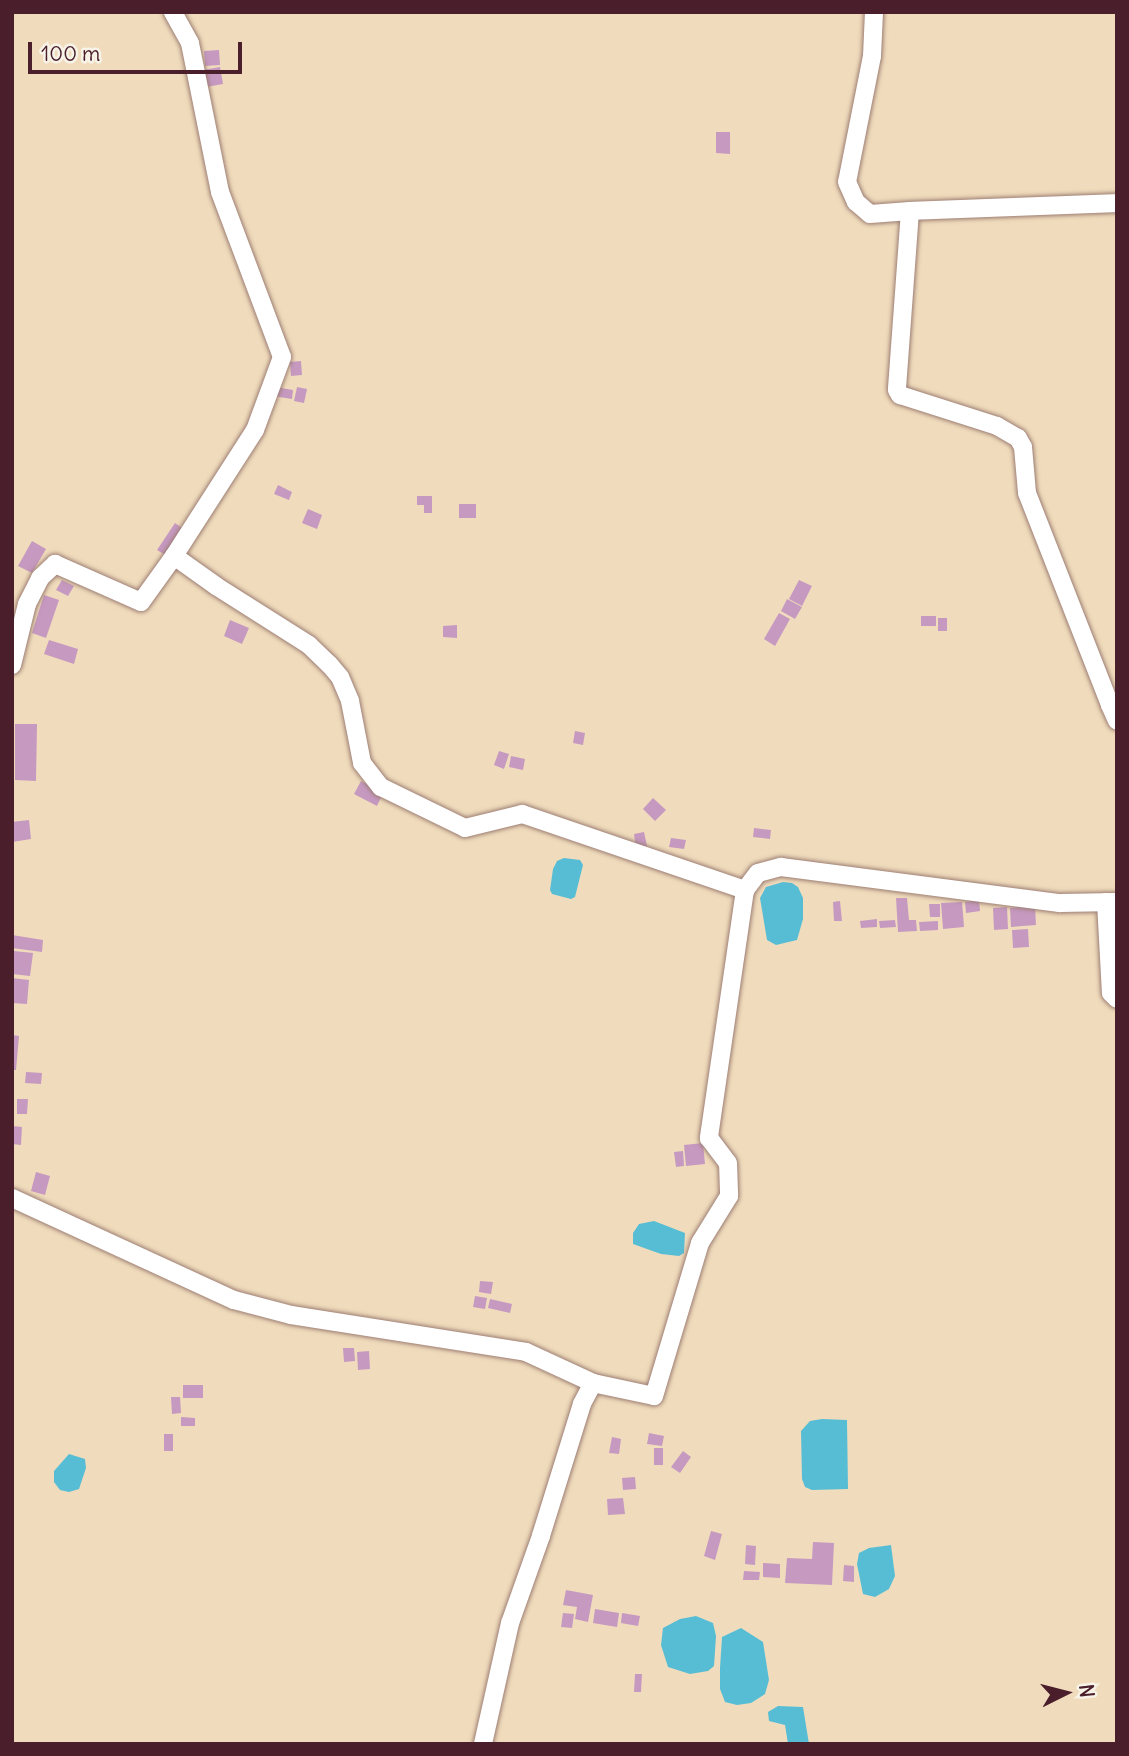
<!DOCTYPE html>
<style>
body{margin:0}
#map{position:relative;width:1129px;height:1756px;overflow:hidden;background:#f0dcbc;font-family:Delius,sans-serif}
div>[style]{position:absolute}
.water>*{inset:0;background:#57bdd5}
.building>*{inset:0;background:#c699c1}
.roads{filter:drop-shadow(0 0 2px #9d7e74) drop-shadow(0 0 2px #9d7e74)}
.minor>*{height:18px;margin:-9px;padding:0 9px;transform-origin:9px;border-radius:9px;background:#fff}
span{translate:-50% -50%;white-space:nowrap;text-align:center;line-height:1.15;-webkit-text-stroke:5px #f7f3e8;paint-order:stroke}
.frame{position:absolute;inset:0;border:14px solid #4a1f2b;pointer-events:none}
.north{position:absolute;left:1031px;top:1658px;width:70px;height:70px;-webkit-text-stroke:5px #f7f3e8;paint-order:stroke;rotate:84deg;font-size:19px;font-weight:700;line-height:28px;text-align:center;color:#4a1f2b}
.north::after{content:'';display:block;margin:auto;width:24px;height:32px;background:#4a1f2b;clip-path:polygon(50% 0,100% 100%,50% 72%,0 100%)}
.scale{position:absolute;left:28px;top:42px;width:214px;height:32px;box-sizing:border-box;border:4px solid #4a1f2b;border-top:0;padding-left:9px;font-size:21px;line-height:24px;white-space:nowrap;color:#4a1f2b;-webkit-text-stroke:5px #f7f3e8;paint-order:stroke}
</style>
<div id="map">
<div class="water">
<div style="clip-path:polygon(564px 858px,580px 860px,583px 865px,575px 897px,571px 899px,552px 894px,550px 890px,553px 869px,557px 861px)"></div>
<div style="clip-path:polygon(783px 882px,792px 883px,798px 887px,803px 898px,803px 919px,797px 940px,776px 945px,767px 940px,760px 898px,766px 887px)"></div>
<div style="clip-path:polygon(654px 1221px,685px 1233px,684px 1253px,679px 1256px,661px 1254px,633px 1244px,633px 1233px,639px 1224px)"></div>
<div style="clip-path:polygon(822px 1419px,847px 1420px,848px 1489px,812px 1490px,805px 1487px,802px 1479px,801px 1431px,810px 1421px)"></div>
<div style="clip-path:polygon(69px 1454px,85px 1459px,86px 1468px,79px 1489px,69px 1492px,60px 1490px,54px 1482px,54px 1471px)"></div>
<div style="clip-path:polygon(891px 1545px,895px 1576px,889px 1589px,875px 1597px,863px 1594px,857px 1564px,859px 1553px,869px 1548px)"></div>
<div style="clip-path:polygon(696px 1616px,713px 1623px,716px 1636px,714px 1666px,708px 1671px,690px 1674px,668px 1667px,661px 1645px,663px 1628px,680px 1619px)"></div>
<div style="clip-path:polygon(741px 1628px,763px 1642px,769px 1680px,765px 1694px,751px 1703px,737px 1705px,725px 1702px,720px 1689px,720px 1668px,722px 1637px)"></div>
<div style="clip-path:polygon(778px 1706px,803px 1707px,809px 1744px,788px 1744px,785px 1725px,769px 1721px,768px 1712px)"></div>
</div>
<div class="building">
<div style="clip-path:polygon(219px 50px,220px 65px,205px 66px,204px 51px)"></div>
<div style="clip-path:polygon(220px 67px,223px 84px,206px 87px,203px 70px)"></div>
<div style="clip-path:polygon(716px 132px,730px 132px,730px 154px,716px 153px)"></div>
<div style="clip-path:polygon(301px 361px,302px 375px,291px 376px,290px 362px)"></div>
<div style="clip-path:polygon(275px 387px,293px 390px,292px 399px,273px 396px)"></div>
<div style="clip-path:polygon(297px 387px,307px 389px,304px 403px,294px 401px)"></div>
<div style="clip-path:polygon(278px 485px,292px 492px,289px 500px,274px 494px)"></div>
<div style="clip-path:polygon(417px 496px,432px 496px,432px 513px,424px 513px,424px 505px,417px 505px)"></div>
<div style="clip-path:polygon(459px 504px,476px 504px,476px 518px,459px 518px)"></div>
<div style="clip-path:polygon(308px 509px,322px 515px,317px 529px,302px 523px)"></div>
<div style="clip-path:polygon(175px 523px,185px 530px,167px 556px,157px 550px)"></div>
<div style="clip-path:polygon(32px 541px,46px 549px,32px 573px,18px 566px)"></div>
<div style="clip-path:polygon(62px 580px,74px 586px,68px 596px,56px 590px)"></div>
<div style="clip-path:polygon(799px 580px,812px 586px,802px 606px,789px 599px)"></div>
<div style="clip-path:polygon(44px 595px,59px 600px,46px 638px,32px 633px)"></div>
<div style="clip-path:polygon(787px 599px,802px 607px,795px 619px,781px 611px)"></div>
<div style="clip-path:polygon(779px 613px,790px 619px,775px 646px,764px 639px)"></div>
<div style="clip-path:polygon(921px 616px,936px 616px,936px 626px,921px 626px)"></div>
<div style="clip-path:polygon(938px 618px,947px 618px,947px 631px,938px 631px)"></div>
<div style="clip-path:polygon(230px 620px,249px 628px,242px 644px,224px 636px)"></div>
<div style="clip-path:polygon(457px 625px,457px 638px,443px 637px,443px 626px)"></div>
<div style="clip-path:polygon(49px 640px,78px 649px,74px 664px,44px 654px)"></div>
<div style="clip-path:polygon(15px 724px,37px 724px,36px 781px,15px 780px)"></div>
<div style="clip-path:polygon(575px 731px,585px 733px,583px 745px,573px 743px)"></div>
<div style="clip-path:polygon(499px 751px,509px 754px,504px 769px,494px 765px)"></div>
<div style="clip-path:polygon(511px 756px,525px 759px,523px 770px,509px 767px)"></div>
<div style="clip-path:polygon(361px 781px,383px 793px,377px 806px,354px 794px)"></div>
<div style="clip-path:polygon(653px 798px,666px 810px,655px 821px,643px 809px)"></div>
<div style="clip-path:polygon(29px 820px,31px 839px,12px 842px,12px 822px)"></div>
<div style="clip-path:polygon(754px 828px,771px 830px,770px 839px,753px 837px)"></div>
<div style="clip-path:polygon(644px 832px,647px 846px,636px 848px,634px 834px)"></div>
<div style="clip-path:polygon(671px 838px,686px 840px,684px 849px,669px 847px)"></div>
<div style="clip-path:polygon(896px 898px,907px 898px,909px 920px,916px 920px,917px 931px,898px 932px)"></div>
<div style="clip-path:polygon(979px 900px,980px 911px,966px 913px,965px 902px)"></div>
<div style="clip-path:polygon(840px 901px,842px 921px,834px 921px,833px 902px)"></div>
<div style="clip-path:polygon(962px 902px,964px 927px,943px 929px,941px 903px)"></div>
<div style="clip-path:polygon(929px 904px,940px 904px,940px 917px,930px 917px)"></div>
<div style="clip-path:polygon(1035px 906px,1036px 925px,1011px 927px,1010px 908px)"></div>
<div style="clip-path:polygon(1007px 907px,1008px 929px,994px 930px,993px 908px)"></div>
<div style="clip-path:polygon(877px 919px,877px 927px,861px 928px,860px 921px)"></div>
<div style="clip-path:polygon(895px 920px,896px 927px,880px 928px,879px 921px)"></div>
<div style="clip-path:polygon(938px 921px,938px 930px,920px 931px,919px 922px)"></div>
<div style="clip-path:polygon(1028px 929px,1029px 947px,1013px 948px,1012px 930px)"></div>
<div style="clip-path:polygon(12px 935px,43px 940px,42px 952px,12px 948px)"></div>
<div style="clip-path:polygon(14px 951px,33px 953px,30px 976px,12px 974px)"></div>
<div style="clip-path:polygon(12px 978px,29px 980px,27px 1004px,12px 1003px)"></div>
<div style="clip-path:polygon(12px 1035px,19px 1036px,16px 1070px,12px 1070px)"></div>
<div style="clip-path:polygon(26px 1072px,42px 1073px,41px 1084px,25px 1083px)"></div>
<div style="clip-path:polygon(17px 1099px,28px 1099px,27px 1114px,17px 1114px)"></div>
<div style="clip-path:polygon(12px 1126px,22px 1127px,21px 1145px,12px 1144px)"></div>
<div style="clip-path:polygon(703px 1143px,705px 1164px,686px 1166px,684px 1145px)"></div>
<div style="clip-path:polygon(683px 1151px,684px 1166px,676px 1167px,674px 1152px)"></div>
<div style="clip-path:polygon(36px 1172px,50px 1176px,45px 1195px,31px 1191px)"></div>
<div style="clip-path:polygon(480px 1281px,493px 1282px,491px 1294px,479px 1292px)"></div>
<div style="clip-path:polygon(475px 1296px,487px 1298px,485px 1309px,473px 1307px)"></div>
<div style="clip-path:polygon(490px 1299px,512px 1304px,510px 1313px,488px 1308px)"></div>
<div style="clip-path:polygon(343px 1348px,354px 1348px,355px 1361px,344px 1362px)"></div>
<div style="clip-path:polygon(369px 1351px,370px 1369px,358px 1370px,357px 1352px)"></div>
<div style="clip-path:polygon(183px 1385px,203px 1385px,203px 1398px,183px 1398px)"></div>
<div style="clip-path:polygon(171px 1397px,180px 1397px,181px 1413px,172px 1414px)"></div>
<div style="clip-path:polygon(181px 1417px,195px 1418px,195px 1426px,181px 1426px)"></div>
<div style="clip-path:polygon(649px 1433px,664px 1436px,662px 1446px,647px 1444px)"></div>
<div style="clip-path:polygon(164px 1434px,173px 1434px,173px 1451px,164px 1451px)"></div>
<div style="clip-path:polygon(612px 1437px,621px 1439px,619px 1454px,609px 1453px)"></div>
<div style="clip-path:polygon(654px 1448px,663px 1448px,663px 1465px,654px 1465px)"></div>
<div style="clip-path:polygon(683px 1451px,691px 1457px,680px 1473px,671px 1467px)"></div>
<div style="clip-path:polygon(635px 1477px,636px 1489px,623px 1490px,622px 1478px)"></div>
<div style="clip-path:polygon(623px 1498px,625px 1514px,608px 1515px,607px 1499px)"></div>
<div style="clip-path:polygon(711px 1531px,722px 1534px,715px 1560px,704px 1556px)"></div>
<div style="clip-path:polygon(813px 1542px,834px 1543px,832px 1585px,785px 1583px,787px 1558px,812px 1559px)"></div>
<div style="clip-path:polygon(746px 1545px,756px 1546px,755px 1565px,745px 1564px)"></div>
<div style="clip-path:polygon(763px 1563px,780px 1564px,780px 1578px,763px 1577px)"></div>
<div style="clip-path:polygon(844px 1565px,854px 1566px,854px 1582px,843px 1581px)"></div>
<div style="clip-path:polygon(744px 1571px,760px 1572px,759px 1580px,743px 1580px)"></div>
<div style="clip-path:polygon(566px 1590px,593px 1595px,588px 1622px,575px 1619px,577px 1607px,563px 1605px)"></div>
<div style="clip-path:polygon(595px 1609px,619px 1613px,617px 1627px,593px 1623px)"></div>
<div style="clip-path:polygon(563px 1613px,574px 1614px,572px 1628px,561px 1627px)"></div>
<div style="clip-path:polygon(622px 1613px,640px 1616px,638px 1626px,621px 1623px)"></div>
<div style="clip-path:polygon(635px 1674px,642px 1674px,641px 1692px,634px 1692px)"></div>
</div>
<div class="roads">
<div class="minor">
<div style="left:874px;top:12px;width:44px;rotate:92.6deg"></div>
<div style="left:872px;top:56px;width:128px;rotate:101.2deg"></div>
<div style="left:847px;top:182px;width:22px;rotate:66deg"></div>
<div style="left:856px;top:202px;width:18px;rotate:41deg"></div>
<div style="left:870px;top:214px;width:40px;rotate:-4.3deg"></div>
<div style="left:910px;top:211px;width:179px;rotate:94.2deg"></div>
<div style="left:897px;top:390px;width:6px;rotate:59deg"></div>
<div style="left:900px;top:395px;width:102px;rotate:17.7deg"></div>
<div style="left:997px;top:426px;width:24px;rotate:30deg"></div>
<div style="left:1018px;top:438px;width:10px;rotate:61deg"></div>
<div style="left:1023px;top:447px;width:46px;rotate:85deg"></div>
<div style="left:1027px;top:493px;width:228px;rotate:68.6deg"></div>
<div style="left:1110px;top:705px;width:8px;rotate:-23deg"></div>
<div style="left:910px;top:211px;width:207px;rotate:-2.2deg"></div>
<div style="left:174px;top:556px;width:52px;rotate:35.5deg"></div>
<div style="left:216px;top:586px;width:110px;rotate:32.4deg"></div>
<div style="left:309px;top:645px;width:28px;rotate:44deg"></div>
<div style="left:329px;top:664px;width:17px;rotate:50deg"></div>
<div style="left:340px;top:677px;width:26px;rotate:67deg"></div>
<div style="left:350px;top:701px;width:63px;rotate:79deg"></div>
<div style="left:362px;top:763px;width:31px;rotate:52deg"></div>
<div style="left:381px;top:787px;width:93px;rotate:26deg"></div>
<div style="left:465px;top:828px;width:59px;rotate:-13.8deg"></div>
<div style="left:522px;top:814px;width:236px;rotate:18.8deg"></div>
<div style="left:745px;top:890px;width:251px;rotate:98.3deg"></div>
<div style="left:709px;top:1138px;width:31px;rotate:53deg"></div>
<div style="left:728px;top:1163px;width:33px;rotate:88deg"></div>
<div style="left:729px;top:1196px;width:55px;rotate:121.7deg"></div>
<div style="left:700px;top:1243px;width:160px;rotate:106.7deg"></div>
<div style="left:654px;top:1396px;width:62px;rotate:-168deg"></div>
<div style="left:593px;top:1383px;width:24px;rotate:118deg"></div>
<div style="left:582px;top:1404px;width:138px;rotate:107.3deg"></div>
<div style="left:541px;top:1536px;width:92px;rotate:109.6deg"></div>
<div style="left:510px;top:1623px;width:124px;rotate:102.6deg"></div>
<div style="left:12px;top:665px;width:63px;rotate:-76.2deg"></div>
<div style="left:27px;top:604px;width:29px;rotate:-63deg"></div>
<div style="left:40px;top:578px;width:21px;rotate:-43deg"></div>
<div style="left:55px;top:564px;width:94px;rotate:23.8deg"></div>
<div style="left:141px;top:602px;width:57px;rotate:-54.3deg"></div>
<div style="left:174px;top:556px;width:150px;rotate:-57.3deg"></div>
<div style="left:255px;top:430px;width:78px;rotate:-69.7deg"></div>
<div style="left:282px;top:357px;width:176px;rotate:-110.6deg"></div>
<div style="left:220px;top:192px;width:152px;rotate:-101.4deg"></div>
<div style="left:190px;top:43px;width:35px;rotate:-119deg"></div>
<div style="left:1110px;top:705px;width:17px;rotate:66deg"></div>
<div style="left:745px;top:890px;width:21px;rotate:-53deg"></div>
<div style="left:758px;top:873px;width:24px;rotate:-15deg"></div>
<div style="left:781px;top:867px;width:281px;rotate:7.4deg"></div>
<div style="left:1060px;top:903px;width:57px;rotate:-1deg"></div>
<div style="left:1106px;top:902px;width:91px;rotate:86.9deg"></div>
<div style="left:1111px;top:993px;width:8px;rotate:45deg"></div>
<div style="left:12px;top:1198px;width:244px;rotate:24.7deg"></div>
<div style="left:234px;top:1300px;width:59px;rotate:14.7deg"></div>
<div style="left:291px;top:1315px;width:238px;rotate:8.9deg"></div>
<div style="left:526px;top:1352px;width:74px;rotate:24.8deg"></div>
</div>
</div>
<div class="frame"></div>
<div class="north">N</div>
<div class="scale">100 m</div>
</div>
